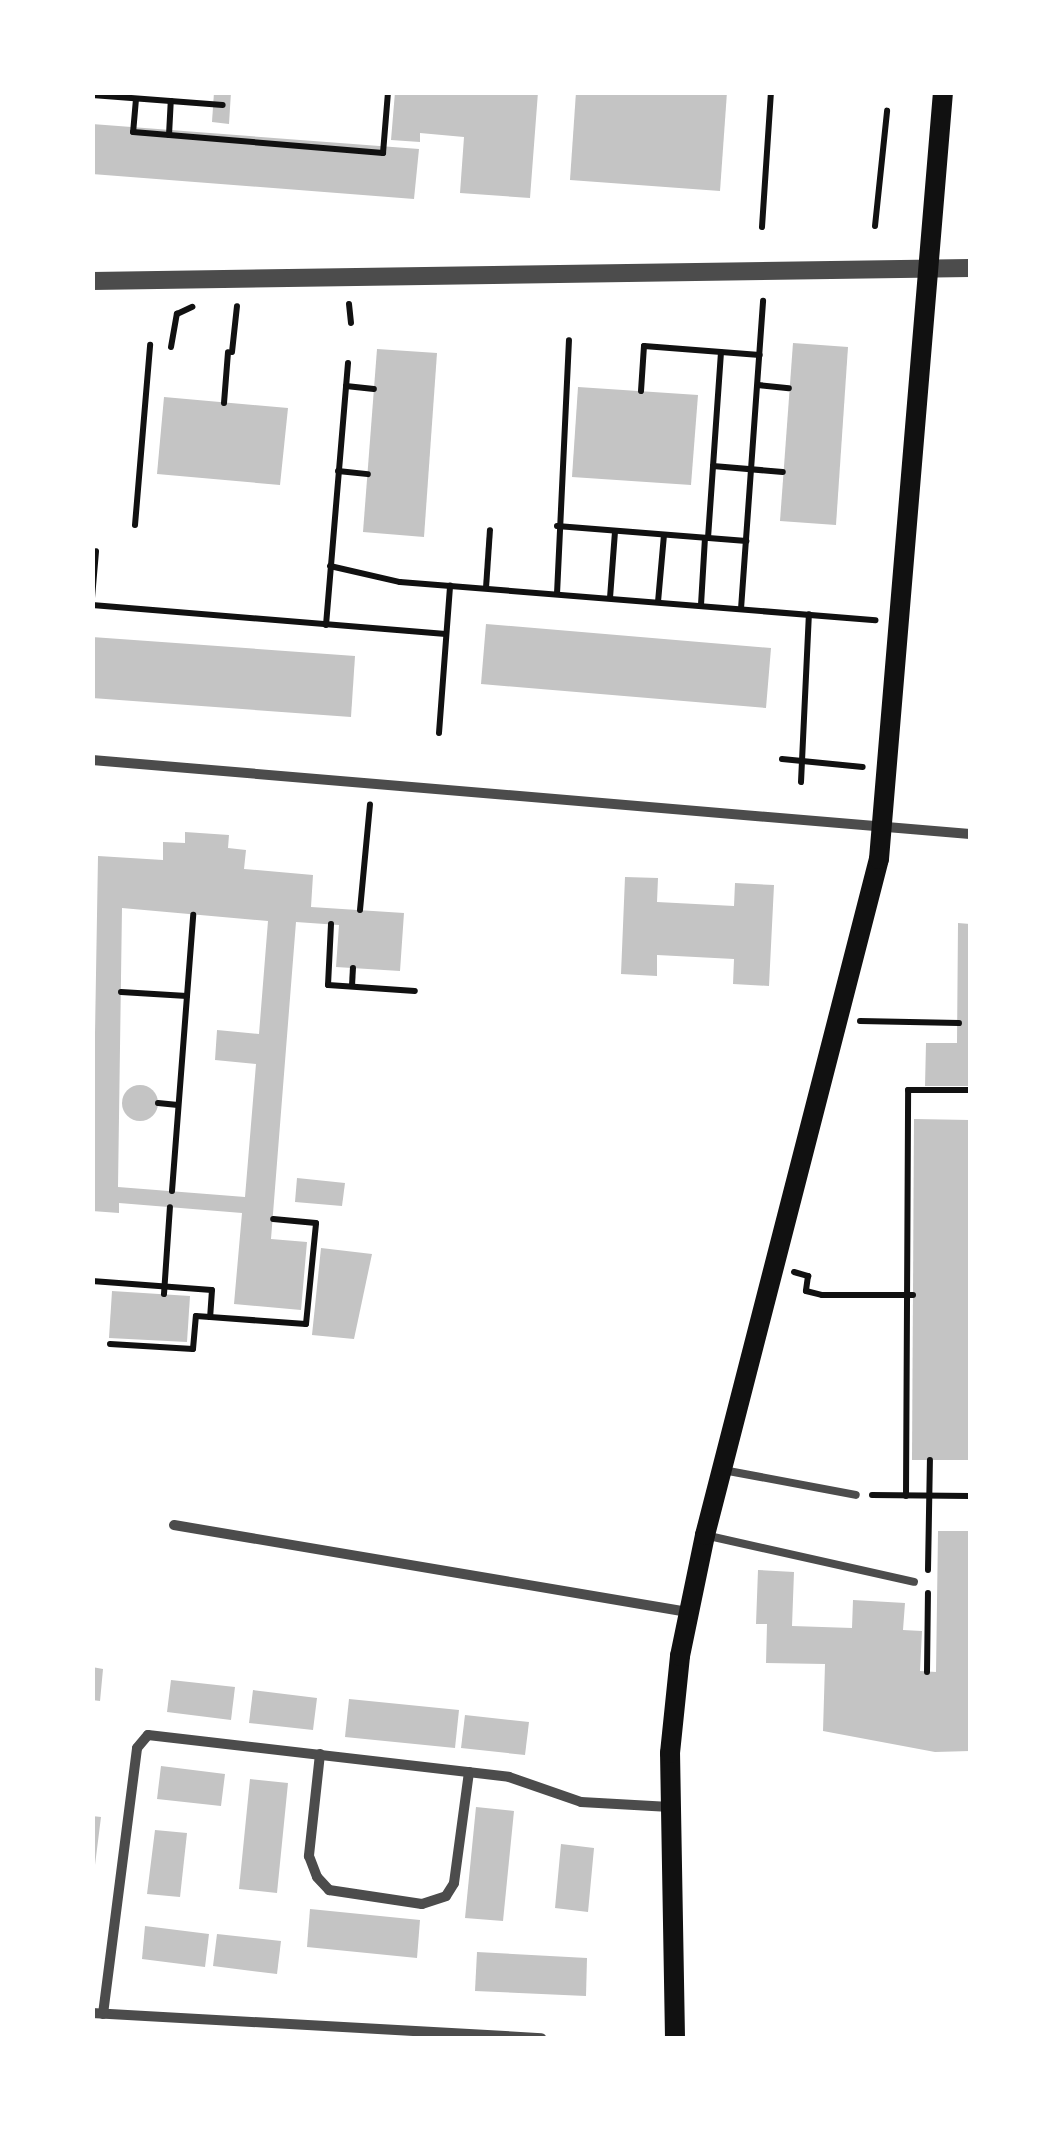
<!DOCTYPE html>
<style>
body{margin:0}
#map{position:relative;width:1063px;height:2131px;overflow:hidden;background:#fff;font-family:Manrope,sans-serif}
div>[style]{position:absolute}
.building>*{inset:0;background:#c4c4c4}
.round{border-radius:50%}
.path>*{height:6px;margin:-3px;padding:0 3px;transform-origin:3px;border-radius:3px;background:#111}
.service>*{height:8px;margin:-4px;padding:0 4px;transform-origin:4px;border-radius:4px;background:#4c4c4c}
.minor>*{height:10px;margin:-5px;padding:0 5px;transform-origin:5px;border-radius:5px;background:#4c4c4c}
.tertiary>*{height:18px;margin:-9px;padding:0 9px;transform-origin:9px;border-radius:9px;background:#4c4c4c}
.secondary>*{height:20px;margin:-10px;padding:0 10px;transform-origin:10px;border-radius:10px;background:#111}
span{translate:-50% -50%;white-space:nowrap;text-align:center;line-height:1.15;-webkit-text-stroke:8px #fff;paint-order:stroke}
.frame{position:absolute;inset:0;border:95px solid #fff;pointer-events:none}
</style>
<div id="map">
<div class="building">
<div style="clip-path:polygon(214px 92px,231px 92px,229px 124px,212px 122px)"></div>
<div style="clip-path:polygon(395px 92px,538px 92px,530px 198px,460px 193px,464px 137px,420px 133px,420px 142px,391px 140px)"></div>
<div style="clip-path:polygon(576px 92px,727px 92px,720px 191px,570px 180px)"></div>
<div style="clip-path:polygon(92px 124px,419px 149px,414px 199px,92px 174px)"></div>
<div style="clip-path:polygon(793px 343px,848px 347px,836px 525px,780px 521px)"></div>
<div style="clip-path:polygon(377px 349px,437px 353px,424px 537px,363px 532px)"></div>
<div style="clip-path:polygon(578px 387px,698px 395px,691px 485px,572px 477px)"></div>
<div style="clip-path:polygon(164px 397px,288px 408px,280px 485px,157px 474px)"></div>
<div style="clip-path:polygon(486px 624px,771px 648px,766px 708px,481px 684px)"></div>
<div style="clip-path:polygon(92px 637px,355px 656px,351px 717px,92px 698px)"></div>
<div style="clip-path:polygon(evenodd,185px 832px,229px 835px,228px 848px,246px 850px,244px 869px,313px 875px,311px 907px,404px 913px,400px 971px,336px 967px,339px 925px,296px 922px,271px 1239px,307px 1242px,301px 1310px,234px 1304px,242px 1213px,119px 1203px,119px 1213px,92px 1211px,98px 856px,163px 860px,163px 842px,185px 843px,185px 832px,122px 908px,268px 921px,259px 1034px,217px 1030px,215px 1060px,256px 1064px,245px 1197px,118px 1187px,122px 908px)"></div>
<div style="clip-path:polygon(625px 877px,658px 878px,657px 902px,734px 906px,735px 883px,774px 885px,769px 986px,733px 984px,734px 959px,657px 955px,657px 976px,621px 974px)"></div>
<div style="clip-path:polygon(958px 923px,970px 924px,970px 1086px,925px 1086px,926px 1043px,957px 1043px)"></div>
<div class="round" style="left:122px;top:1085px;width:36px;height:36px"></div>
<div style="clip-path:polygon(914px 1119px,970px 1120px,970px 1460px,912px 1460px)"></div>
<div style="clip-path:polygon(297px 1178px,345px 1183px,342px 1206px,295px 1202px)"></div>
<div style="clip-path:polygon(321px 1248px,372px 1254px,354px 1339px,312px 1335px)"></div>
<div style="clip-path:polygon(112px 1291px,190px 1296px,187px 1342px,109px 1338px)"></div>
<div style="clip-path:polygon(938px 1531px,970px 1531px,970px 1751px,935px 1752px,823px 1731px,825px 1664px,766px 1663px,767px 1624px,756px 1624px,758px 1570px,794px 1572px,792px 1626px,852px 1628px,853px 1600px,905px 1603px,903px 1630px,922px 1631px,920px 1671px,936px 1672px)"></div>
<div style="clip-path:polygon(92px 1667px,103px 1669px,100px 1701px,92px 1700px)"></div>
<div style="clip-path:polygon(171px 1680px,235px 1687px,231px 1720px,167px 1712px)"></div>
<div style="clip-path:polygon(253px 1690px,317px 1698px,313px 1730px,249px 1723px)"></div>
<div style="clip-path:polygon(349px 1699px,459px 1710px,455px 1748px,345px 1737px)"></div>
<div style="clip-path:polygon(465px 1715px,529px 1722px,525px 1755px,461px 1748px)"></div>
<div style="clip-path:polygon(161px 1766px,225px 1774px,221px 1806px,157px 1799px)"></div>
<div style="clip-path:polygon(250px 1779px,288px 1783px,277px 1893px,239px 1889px)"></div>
<div style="clip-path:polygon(476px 1807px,514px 1811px,503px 1921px,465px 1918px)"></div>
<div style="clip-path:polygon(92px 1816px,101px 1817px,95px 1865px,92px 1865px)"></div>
<div style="clip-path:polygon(155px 1830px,187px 1833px,180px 1897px,147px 1894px)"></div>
<div style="clip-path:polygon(561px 1844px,594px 1848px,588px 1912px,555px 1908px)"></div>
<div style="clip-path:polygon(310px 1909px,420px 1920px,417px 1958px,307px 1947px)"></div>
<div style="clip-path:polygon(145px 1926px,209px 1934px,205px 1967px,142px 1959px)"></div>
<div style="clip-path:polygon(217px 1934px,281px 1941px,277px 1974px,213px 1966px)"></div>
<div style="clip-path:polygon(477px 1952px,587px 1958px,586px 1996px,475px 1991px)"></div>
</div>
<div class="path">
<div style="left:92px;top:95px;width:131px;rotate:4.4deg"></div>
<div style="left:136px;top:99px;width:33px;rotate:95deg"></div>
<div style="left:133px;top:132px;width:251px;rotate:4.8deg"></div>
<div style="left:383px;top:153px;width:61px;rotate:-85.3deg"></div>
<div style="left:169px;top:135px;width:34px;rotate:-87deg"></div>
<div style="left:875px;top:226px;width:116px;rotate:-84deg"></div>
<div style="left:762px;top:227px;width:135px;rotate:-86.2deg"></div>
<div style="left:349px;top:304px;width:19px;rotate:84deg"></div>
<div style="left:171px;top:347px;width:34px;rotate:-80deg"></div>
<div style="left:177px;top:314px;width:17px;rotate:-25deg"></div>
<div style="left:232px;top:352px;width:46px;rotate:-83.8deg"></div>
<div style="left:758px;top:385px;width:31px;rotate:6deg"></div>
<div style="left:346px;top:386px;width:28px;rotate:6deg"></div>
<div style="left:641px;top:391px;width:45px;rotate:-86.2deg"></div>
<div style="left:644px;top:346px;width:116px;rotate:4.4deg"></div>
<div style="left:224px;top:403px;width:51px;rotate:-85.5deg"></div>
<div style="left:713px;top:466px;width:70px;rotate:4.9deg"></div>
<div style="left:338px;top:471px;width:30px;rotate:6deg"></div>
<div style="left:135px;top:525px;width:181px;rotate:-85.2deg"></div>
<div style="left:557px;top:526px;width:190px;rotate:4.5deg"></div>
<div style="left:708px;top:538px;width:186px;rotate:-86deg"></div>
<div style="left:330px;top:566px;width:72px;rotate:12.9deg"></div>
<div style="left:400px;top:582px;width:477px;rotate:4.6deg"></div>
<div style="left:486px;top:588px;width:58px;rotate:-86.1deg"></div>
<div style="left:557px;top:594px;width:254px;rotate:-87.3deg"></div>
<div style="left:92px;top:598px;width:47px;rotate:-85.1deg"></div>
<div style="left:610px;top:598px;width:67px;rotate:-85.7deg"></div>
<div style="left:658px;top:602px;width:67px;rotate:-84.9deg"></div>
<div style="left:92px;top:605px;width:355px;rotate:4.7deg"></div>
<div style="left:701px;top:605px;width:67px;rotate:-86.6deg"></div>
<div style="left:741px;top:609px;width:309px;rotate:-85.9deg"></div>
<div style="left:326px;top:625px;width:263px;rotate:-85.2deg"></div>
<div style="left:439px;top:733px;width:148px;rotate:-85.7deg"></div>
<div style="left:782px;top:759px;width:81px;rotate:5.6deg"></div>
<div style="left:801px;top:782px;width:168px;rotate:-87.3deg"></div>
<div style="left:360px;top:910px;width:106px;rotate:-84.6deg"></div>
<div style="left:331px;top:924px;width:61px;rotate:92.8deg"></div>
<div style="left:328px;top:985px;width:87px;rotate:3.9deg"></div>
<div style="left:352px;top:986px;width:18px;rotate:-87deg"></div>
<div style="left:121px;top:992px;width:66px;rotate:3.5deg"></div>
<div style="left:860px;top:1021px;width:99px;rotate:1.2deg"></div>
<div style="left:158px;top:1103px;width:20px;rotate:6deg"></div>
<div style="left:172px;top:1191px;width:277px;rotate:-85.6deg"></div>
<div style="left:794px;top:1272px;width:15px;rotate:16deg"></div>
<div style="left:808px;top:1276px;width:15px;rotate:98deg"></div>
<div style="left:806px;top:1291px;width:16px;rotate:14deg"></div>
<div style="left:822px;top:1295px;width:91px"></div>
<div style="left:92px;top:1281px;width:120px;rotate:4.3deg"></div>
<div style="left:212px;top:1290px;width:27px;rotate:94deg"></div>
<div style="left:210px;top:1317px;width:96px;rotate:4.2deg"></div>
<div style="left:306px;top:1324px;width:101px;rotate:-84.3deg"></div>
<div style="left:316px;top:1223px;width:43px;rotate:-174.7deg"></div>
<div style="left:164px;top:1294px;width:87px;rotate:-86.1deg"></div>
<div style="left:110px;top:1344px;width:83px;rotate:3.4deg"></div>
<div style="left:193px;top:1349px;width:33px;rotate:-85deg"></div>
<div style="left:196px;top:1316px;width:14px;rotate:4deg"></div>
<div style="left:872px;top:1495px;width:98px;rotate:0.6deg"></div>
<div style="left:906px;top:1496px;width:406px;rotate:-89.7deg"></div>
<div style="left:908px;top:1090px;width:62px"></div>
<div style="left:928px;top:1570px;width:110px;rotate:-89deg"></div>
<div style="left:927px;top:1672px;width:79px;rotate:-89.3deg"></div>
</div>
<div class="service">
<div style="left:723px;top:1470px;width:135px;rotate:10.6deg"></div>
<div style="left:709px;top:1536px;width:210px;rotate:12.6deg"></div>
</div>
<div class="minor">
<div style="left:92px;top:760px;width:881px;rotate:4.82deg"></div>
<div style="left:174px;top:1525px;width:521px;rotate:9.61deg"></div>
<div style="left:320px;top:1754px;width:103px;rotate:96.2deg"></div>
<div style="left:309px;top:1856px;width:22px;rotate:69deg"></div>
<div style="left:317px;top:1877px;width:18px;rotate:47deg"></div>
<div style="left:329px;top:1890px;width:94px;rotate:8.6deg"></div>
<div style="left:422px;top:1904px;width:25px;rotate:-18deg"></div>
<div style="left:446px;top:1896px;width:15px;rotate:-58deg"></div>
<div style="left:454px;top:1883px;width:112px;rotate:-82.3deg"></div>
<div style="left:92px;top:2013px;width:450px;rotate:3.2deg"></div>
<div style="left:103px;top:2014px;width:268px;rotate:-82.7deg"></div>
<div style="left:137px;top:1748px;width:17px;rotate:-50deg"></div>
<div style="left:148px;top:1735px;width:363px;rotate:6.6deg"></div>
<div style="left:509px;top:1777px;width:76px;rotate:19.1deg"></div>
<div style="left:581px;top:1802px;width:89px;rotate:3.2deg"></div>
</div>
<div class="tertiary">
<div style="left:92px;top:281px;width:878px;rotate:-0.85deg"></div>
</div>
<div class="secondary">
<div style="left:675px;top:2038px;width:285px;rotate:-91deg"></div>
<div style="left:670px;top:1753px;width:98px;rotate:-84.1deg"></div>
<div style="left:680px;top:1656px;width:124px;rotate:-78.3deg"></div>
<div style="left:705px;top:1535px;width:698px;rotate:-75.57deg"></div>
<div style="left:879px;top:859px;width:770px;rotate:-85.23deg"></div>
</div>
<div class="frame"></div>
</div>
